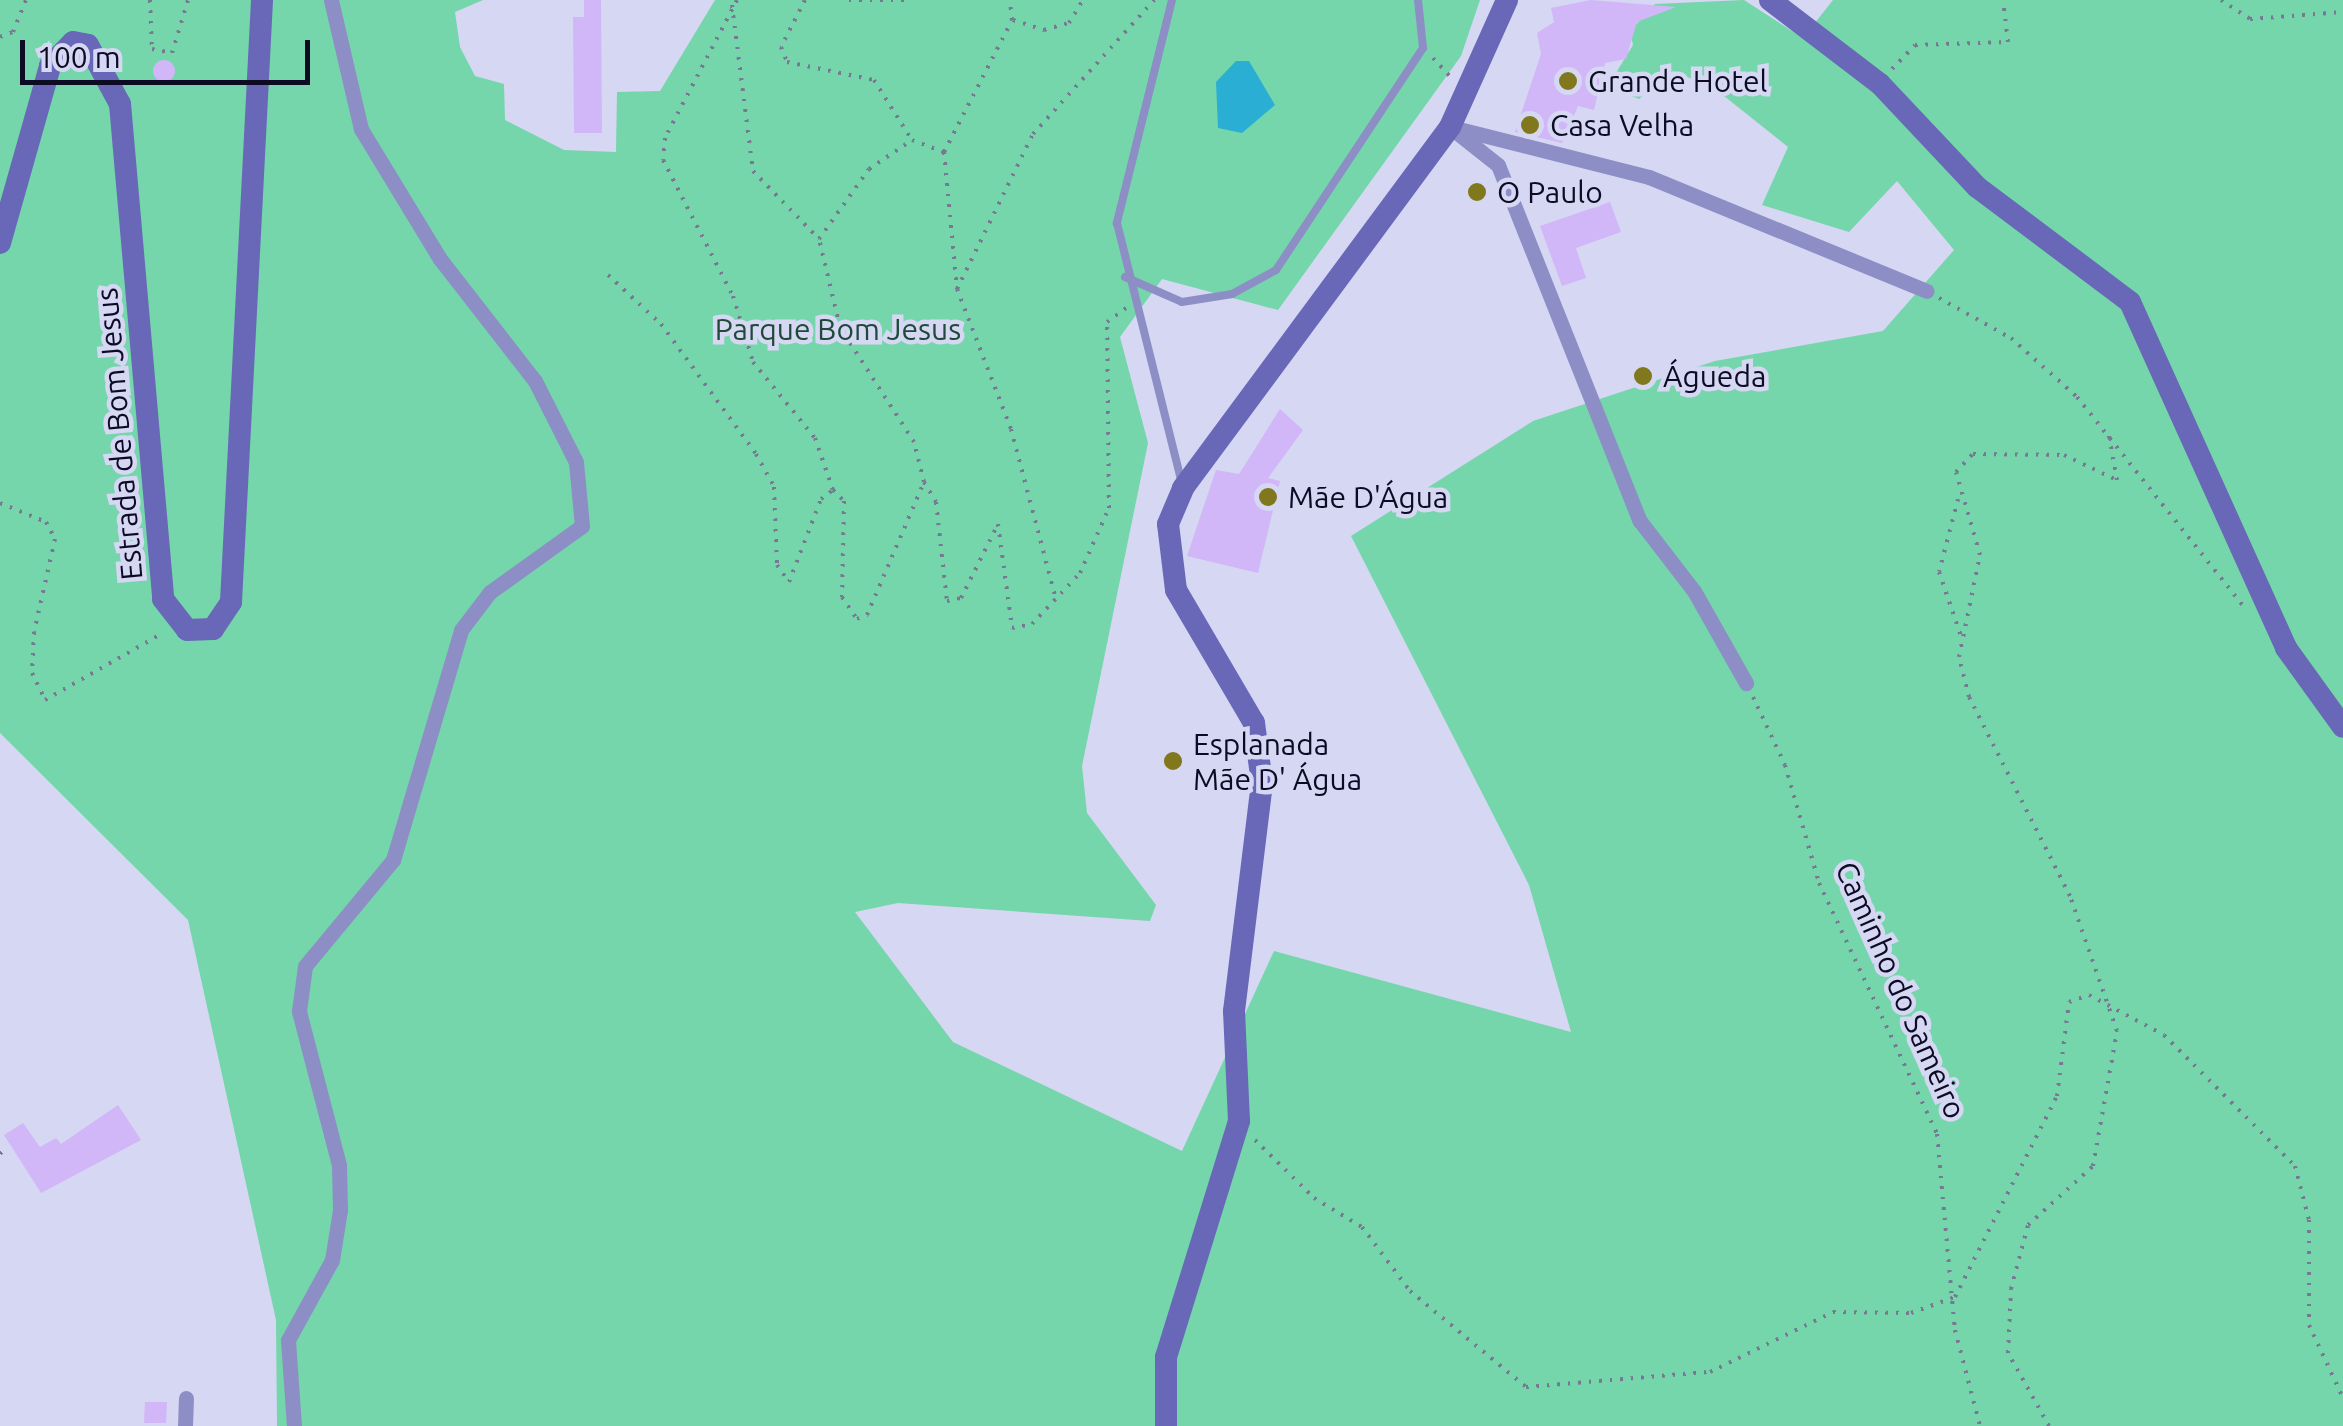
<!DOCTYPE html>
<meta charset="utf-8">
<style>
body{margin:0}
#map{position:relative;width:2343px;height:1426px;overflow:hidden;background:#d5d7f3;font-family:Ubuntu,sans-serif}
div>[style]{position:absolute}
.green>*{inset:0;background:#74d6aa}
.water>*{inset:0;background:#2baed4}
.building>*{inset:0;background:#d1b6f8}
.round{border-radius:50%}
.path>*{height:4px;margin-top:-2px;transform-origin:0;background:repeating-linear-gradient(90deg,#777892 0 2.5px,transparent 0 10.5px)}
.lane>*{height:8px;margin:-4px;padding:0 4px;transform-origin:4px;border-radius:4px;background:#8d8ec5}
.street>*{height:15px;margin:-7.5px;padding:0 7.5px;transform-origin:7.5px;border-radius:7.5px;background:#8d8ec5}
.secondary>*{height:22px;margin:-11px;padding:0 11px;transform-origin:11px;border-radius:11px;background:#6967b7}
.dots>*{width:28px;height:28px;translate:-50% -50%;box-sizing:border-box;border:5px solid #d5d7f3;border-radius:50%}
span{translate:-50% -50%;white-space:nowrap;text-align:center;line-height:1.15;-webkit-text-stroke:9px #d5d7f3;paint-order:stroke}
.poi-label{font-size:30px;color:#0d0b23}
.left{translate:0 -50%;text-align:left}
.park-label{font-size:30px;color:#1e4a37}
.street-label{font-size:30px;color:#0d0b23}
.scale{position:absolute;left:20px;top:40px;width:290px;height:45px;box-sizing:border-box;border:5px solid #0d0b23;border-top:0;padding-left:12px;font-size:30px;line-height:35px;white-space:nowrap;color:#0d0b23;-webkit-text-stroke:8px #d5d7f3;paint-order:stroke}
</style>
<div id="map">
<div class="green">
<div style="clip-path:polygon(0 0,483px 0,455px 12px,460px 47px,475px 76px,504px 84px,505px 120px,564px 150px,616px 152px,617px 92px,660px 91px,715px 0,1480px 0,1461px 56px,1278px 310px,1162px 279px,1120px 337px,1148px 443px,1082px 766px,1087px 813px,1156px 905px,1150px 921px,898px 903px,855px 912px,953px 1042px,1182px 1151px,1274px 951px,1571px 1032px,1529px 885px,1351px 536px,1533px 421px,1715px 361px,1883px 331px,1954px 250px,1897px 181px,1849px 232px,1762px 205px,1788px 147px,1714px 88px,1673px 71px,1639px 99px,1608px 86px,1633px 45px,1630px 31px,1655px 4px,1744px 0,1803px 38px,1833px 0,2343px 0,2343px 1426px,277px 1426px,276px 1320px,188px 920px,0 733px)"></div>
</div>
<div class="water">
<div style="clip-path:polygon(1236px 61px,1249px 61px,1275px 105px,1242px 133px,1218px 128px,1216px 82px)"></div>
</div>
<div class="building">
<div style="clip-path:polygon(584px 0,601px 0,602px 133px,574px 133px,573px 17px,584px 17px)"></div>
<div style="clip-path:polygon(1591px 0,1676px 7px,1637px 22px,1626px 59px,1605px 63px,1594px 110px,1578px 106px,1562px 143px,1515px 132px,1541px 54px,1537px 33px,1554px 22px,1551px 8px)"></div>
<div class="round" style="left:153px;top:60px;width:22px;height:22px"></div>
<div style="clip-path:polygon(1610px 202px,1621px 232px,1576px 248px,1586px 278px,1562px 286px,1540px 226px)"></div>
<div style="clip-path:polygon(1280px 409px,1303px 430px,1268px 478px,1280px 481px,1258px 573px,1187px 556px,1216px 470px,1239px 474px)"></div>
<div style="clip-path:polygon(118px 1105px,141px 1140px,41px 1193px,4px 1135px,23px 1123px,40px 1147px,56px 1138px,61px 1144px)"></div>
<div style="clip-path:polygon(145px 1402px,167px 1402px,166px 1423px,144px 1423px)"></div>
</div>
<div class="path">
<div style="left:150px;top:0;width:49px;rotate:87.7deg"></div>
<div style="left:152px;top:49px;width:20px;rotate:11deg"></div>
<div style="left:172px;top:53px;width:55px;rotate:-73.2deg"></div>
<div style="left:737px;top:0;width:156px;rotate:117.6deg"></div>
<div style="left:665px;top:138px;width:22px;rotate:95deg"></div>
<div style="left:663px;top:160px;width:153px;rotate:62.8deg"></div>
<div style="left:733px;top:296px;width:69px;rotate:73.1deg"></div>
<div style="left:753px;top:362px;width:98px;rotate:50.8deg"></div>
<div style="left:815px;top:438px;width:55px;rotate:70.9deg"></div>
<div style="left:805px;top:0;width:53px;rotate:117.1deg"></div>
<div style="left:781px;top:47px;width:16px;rotate:68deg"></div>
<div style="left:787px;top:62px;width:89px;rotate:11.7deg"></div>
<div style="left:874px;top:80px;width:71px;rotate:57.7deg"></div>
<div style="left:849px;top:0;width:55px"></div>
<div style="left:2221px;top:0;width:35px;rotate:33deg"></div>
<div style="left:2250px;top:19px;width:93px;rotate:-4.3deg"></div>
<div style="left:732px;top:5px;width:167px;rotate:82.8deg"></div>
<div style="left:753px;top:171px;width:95px;rotate:45.9deg"></div>
<div style="left:1013px;top:20px;width:33px;rotate:18deg"></div>
<div style="left:1044px;top:30px;width:26px;rotate:-16deg"></div>
<div style="left:1069px;top:23px;width:27px;rotate:-59deg"></div>
<div style="left:0;top:37px;width:14px;rotate:-21deg"></div>
<div style="left:13px;top:32px;width:35px;rotate:-68deg"></div>
<div style="left:1433px;top:58px;width:26px;rotate:47deg"></div>
<div style="left:1892px;top:69px;width:33px;rotate:-46deg"></div>
<div style="left:1915px;top:45px;width:93px;rotate:-1.8deg"></div>
<div style="left:2008px;top:42px;width:42px;rotate:-96.8deg"></div>
<div style="left:944px;top:152px;width:148px;rotate:-62.7deg"></div>
<div style="left:1012px;top:20px;width:20px;rotate:-96deg"></div>
<div style="left:608px;top:275px;width:72px;rotate:42.8deg"></div>
<div style="left:661px;top:324px;width:161px;rotate:53.8deg"></div>
<div style="left:756px;top:454px;width:38px;rotate:61deg"></div>
<div style="left:774px;top:487px;width:78px;rotate:87.8deg"></div>
<div style="left:777px;top:565px;width:21px;rotate:55deg"></div>
<div style="left:789px;top:582px;width:89px;rotate:-68.9deg"></div>
<div style="left:821px;top:499px;width:15px;rotate:-37deg"></div>
<div style="left:833px;top:490px;width:16px;rotate:45deg"></div>
<div style="left:844px;top:501px;width:96px;rotate:91.2deg"></div>
<div style="left:842px;top:597px;width:27px;rotate:56deg"></div>
<div style="left:857px;top:619px;width:11px;rotate:-22deg"></div>
<div style="left:867px;top:615px;width:145px;rotate:-66.8deg"></div>
<div style="left:924px;top:482px;width:23px;rotate:59deg"></div>
<div style="left:936px;top:502px;width:100px;rotate:83.7deg"></div>
<div style="left:947px;top:601px;width:14px;rotate:-12deg"></div>
<div style="left:961px;top:598px;width:83px;rotate:-63.4deg"></div>
<div style="left:998px;top:524px;width:105px;rotate:82.3deg"></div>
<div style="left:1012px;top:628px;width:20px;rotate:-11deg"></div>
<div style="left:1032px;top:624px;width:70px;rotate:-46.7deg"></div>
<div style="left:1080px;top:573px;width:71px;rotate:-66deg"></div>
<div style="left:1109px;top:508px;width:186px;rotate:-90.6deg"></div>
<div style="left:1107px;top:322px;width:24px;rotate:-36deg"></div>
<div style="left:957px;top:289px;width:173px;rotate:-63.9deg"></div>
<div style="left:1033px;top:134px;width:181px;rotate:-47.9deg"></div>
<div style="left:1939px;top:298px;width:82px;rotate:29.1deg"></div>
<div style="left:2011px;top:338px;width:89px;rotate:41.8deg"></div>
<div style="left:2077px;top:397px;width:270px;rotate:51.5deg"></div>
<div style="left:924px;top:482px;width:41px;rotate:-104deg"></div>
<div style="left:914px;top:442px;width:137px;rotate:-122.8deg"></div>
<div style="left:840px;top:327px;width:90px;rotate:-103.4deg"></div>
<div style="left:819px;top:239px;width:86px;rotate:-54.5deg"></div>
<div style="left:869px;top:169px;width:52px;rotate:-34deg"></div>
<div style="left:912px;top:140px;width:34px;rotate:21deg"></div>
<div style="left:944px;top:152px;width:138px;rotate:84.6deg"></div>
<div style="left:957px;top:289px;width:150px;rotate:68.9deg"></div>
<div style="left:1011px;top:429px;width:176px;rotate:75.2deg"></div>
<div style="left:1958px;top:499px;width:75px;rotate:104.6deg"></div>
<div style="left:1939px;top:572px;width:68px;rotate:71deg"></div>
<div style="left:0;top:503px;width:50px;rotate:22.4deg"></div>
<div style="left:46px;top:522px;width:19px;rotate:62deg"></div>
<div style="left:55px;top:539px;width:95px;rotate:102.7deg"></div>
<div style="left:34px;top:632px;width:41px;rotate:92.8deg"></div>
<div style="left:32px;top:673px;width:30px;rotate:64deg"></div>
<div style="left:45px;top:700px;width:136px;rotate:-29.6deg"></div>
<div style="left:1753px;top:697px;width:75px;rotate:64.8deg"></div>
<div style="left:1785px;top:765px;width:123px;rotate:73.9deg"></div>
<div style="left:1819px;top:883px;width:277px;rotate:64.8deg"></div>
<div style="left:1937px;top:1134px;width:197px;rotate:84.8deg"></div>
<div style="left:1955px;top:1330px;width:99px;rotate:75.4deg"></div>
<div style="left:1255px;top:1140px;width:83px;rotate:44.5deg"></div>
<div style="left:1314px;top:1198px;width:56px;rotate:31.1deg"></div>
<div style="left:1362px;top:1227px;width:80px;rotate:53.1deg"></div>
<div style="left:1410px;top:1291px;width:151px;rotate:39.6deg"></div>
<div style="left:1526px;top:1387px;width:185px;rotate:-4.7deg"></div>
<div style="left:1710px;top:1372px;width:137px;rotate:-26deg"></div>
<div style="left:1833px;top:1312px;width:78px;rotate:0.7deg"></div>
<div style="left:1911px;top:1313px;width:47px;rotate:-20deg"></div>
<div style="left:1955px;top:1297px;width:225px;rotate:-63.1deg"></div>
<div style="left:2057px;top:1096px;width:95px;rotate:-82.7deg"></div>
<div style="left:2069px;top:1002px;width:21px;rotate:-19deg"></div>
<div style="left:2089px;top:995px;width:85px;rotate:28.1deg"></div>
<div style="left:2164px;top:1035px;width:185px;rotate:45deg"></div>
<div style="left:2295px;top:1166px;width:56px;rotate:75.5deg"></div>
<div style="left:2309px;top:1220px;width:105px;rotate:90deg"></div>
<div style="left:2309px;top:1325px;width:81px;rotate:65deg"></div>
<div style="left:0;top:1154px;width:8px;rotate:-50deg"></div>
<div style="left:2049px;top:1426px;width:84px;rotate:-119.3deg"></div>
<div style="left:2008px;top:1353px;width:64px;rotate:-87.3deg"></div>
<div style="left:2011px;top:1289px;width:66px;rotate:-75.1deg"></div>
<div style="left:2028px;top:1225px;width:88px;rotate:-42.2deg"></div>
<div style="left:2093px;top:1166px;width:137px;rotate:-79.9deg"></div>
<div style="left:2117px;top:1031px;width:143px;rotate:-109.2deg"></div>
<div style="left:2070px;top:896px;width:223px;rotate:-116.9deg"></div>
<div style="left:1969px;top:697px;width:41px;rotate:-104deg"></div>
<div style="left:1959px;top:657px;width:104px;rotate:-78.4deg"></div>
<div style="left:1980px;top:555px;width:86px;rotate:-106.1deg"></div>
<div style="left:1956px;top:472px;width:25px;rotate:-47deg"></div>
<div style="left:1973px;top:454px;width:91px;rotate:0.6deg"></div>
<div style="left:2064px;top:455px;width:59px;rotate:25.3deg"></div>
<div style="left:2117px;top:480px;width:45px;rotate:-100.3deg"></div>
</div>
<div class="lane">
<div style="left:1172px;top:0;width:230px;rotate:103.9deg"></div>
<div style="left:1117px;top:223px;width:269px;rotate:76deg"></div>
<div style="left:1125px;top:277px;width:62px;rotate:23.7deg"></div>
<div style="left:1182px;top:302px;width:51px;rotate:-9.1deg"></div>
<div style="left:1232px;top:294px;width:50px;rotate:-28.6deg"></div>
<div style="left:1276px;top:270px;width:266px;rotate:-56.5deg"></div>
<div style="left:1423px;top:48px;width:48px;rotate:-95.9deg"></div>
</div>
<div class="street">
<div style="left:1450px;top:127px;width:61px;rotate:38.4deg"></div>
<div style="left:1498px;top:165px;width:383px;rotate:68.3deg"></div>
<div style="left:1640px;top:521px;width:88px;rotate:52.4deg"></div>
<div style="left:1694px;top:591px;width:106px;rotate:60.5deg"></div>
<div style="left:1459px;top:129px;width:196px;rotate:14.2deg"></div>
<div style="left:1649px;top:177px;width:300px;rotate:22.3deg"></div>
<div style="left:185px;top:1426px;width:28px;rotate:-88deg"></div>
<div style="left:294px;top:1426px;width:86px;rotate:-94deg"></div>
<div style="left:288px;top:1340px;width:91px;rotate:-61.2deg"></div>
<div style="left:332px;top:1260px;width:51px;rotate:-80.9deg"></div>
<div style="left:340px;top:1210px;width:45px;rotate:-91.3deg"></div>
<div style="left:339px;top:1165px;width:159px;rotate:-104.6deg"></div>
<div style="left:299px;top:1011px;width:45px;rotate:-82.4deg"></div>
<div style="left:305px;top:966px;width:138px;rotate:-50.3deg"></div>
<div style="left:393px;top:860px;width:240px;rotate:-73.5deg"></div>
<div style="left:461px;top:630px;width:48px;rotate:-52.7deg"></div>
<div style="left:490px;top:592px;width:113px;rotate:-35.7deg"></div>
<div style="left:582px;top:526px;width:64px;rotate:-95.4deg"></div>
<div style="left:576px;top:462px;width:91px;rotate:-116.8deg"></div>
<div style="left:535px;top:381px;width:155px;rotate:-127.9deg"></div>
<div style="left:440px;top:259px;width:152px;rotate:-121.3deg"></div>
<div style="left:361px;top:129px;width:132px;rotate:-103.1deg"></div>
</div>
<div class="secondary">
<div style="left:1770px;top:0;width:138px;rotate:37.4deg"></div>
<div style="left:1880px;top:84px;width:141px;rotate:46.7deg"></div>
<div style="left:1977px;top:187px;width:191px;rotate:36.9deg"></div>
<div style="left:2130px;top:302px;width:380px;rotate:65.7deg"></div>
<div style="left:2286px;top:648px;width:97px;rotate:54.2deg"></div>
<div style="left:0;top:243px;width:184px;rotate:-74.2deg"></div>
<div style="left:50px;top:66px;width:33px;rotate:-46deg"></div>
<div style="left:73px;top:42px;width:15px;rotate:11deg"></div>
<div style="left:88px;top:45px;width:67px;rotate:61.5deg"></div>
<div style="left:120px;top:104px;width:497px;rotate:85deg"></div>
<div style="left:163px;top:599px;width:39px;rotate:52deg"></div>
<div style="left:187px;top:630px;width:26px;rotate:-2deg"></div>
<div style="left:213px;top:629px;width:32px;rotate:-56deg"></div>
<div style="left:231px;top:602px;width:603px;rotate:-87.05deg"></div>
<div style="left:1166px;top:1426px;width:69px;rotate:-90deg"></div>
<div style="left:1166px;top:1357px;width:247px;rotate:-72.8deg"></div>
<div style="left:1239px;top:1121px;width:110px;rotate:-92.6deg"></div>
<div style="left:1234px;top:1011px;width:230px;rotate:-83deg"></div>
<div style="left:1262px;top:783px;width:61px;rotate:-97.6deg"></div>
<div style="left:1254px;top:723px;width:154px;rotate:-120.4deg"></div>
<div style="left:1176px;top:590px;width:66px;rotate:-96.9deg"></div>
<div style="left:1168px;top:524px;width:39px;rotate:-67deg"></div>
<div style="left:1183px;top:488px;width:449px;rotate:-53.5deg"></div>
<div style="left:1450px;top:127px;width:139px;rotate:-65.8deg"></div>
</div>
<div class="dots">
<div style="left:1568px;top:81px;background:#81771c"></div>
<div style="left:1530px;top:125px;background:#81771c"></div>
<div style="left:1477px;top:192px;background:#81771c"></div>
<div style="left:1643px;top:376px;background:#81771c"></div>
<div style="left:1268px;top:497px;background:#81771c"></div>
<div style="left:1173px;top:761px;background:#81771c"></div>
</div>
<div class="poi-label">
<span class="left" style="left:1588px;top:81px">Grande Hotel</span>
<span class="left" style="left:1550px;top:125px">Casa Velha</span>
<span class="left" style="left:1497px;top:192px">O Paulo</span>
<span class="left" style="left:1663px;top:376px">Águeda</span>
<span class="left" style="left:1288px;top:497px">Mãe D'Água</span>
<span class="left" style="left:1193px;top:761px">Esplanada<br>Mãe D' Água</span>
</div>
<div class="park-label">
<span style="left:838px;top:329px">Parque Bom Jesus</span>
</div>
<div class="street-label">
<span style="left:119px;top:434px;rotate:-95deg">Estrada de Bom Jesus</span>
<span style="left:1901px;top:990px;rotate:66deg">Caminho do Sameiro</span>
</div>
<div class="scale">100 m</div>
</div>
